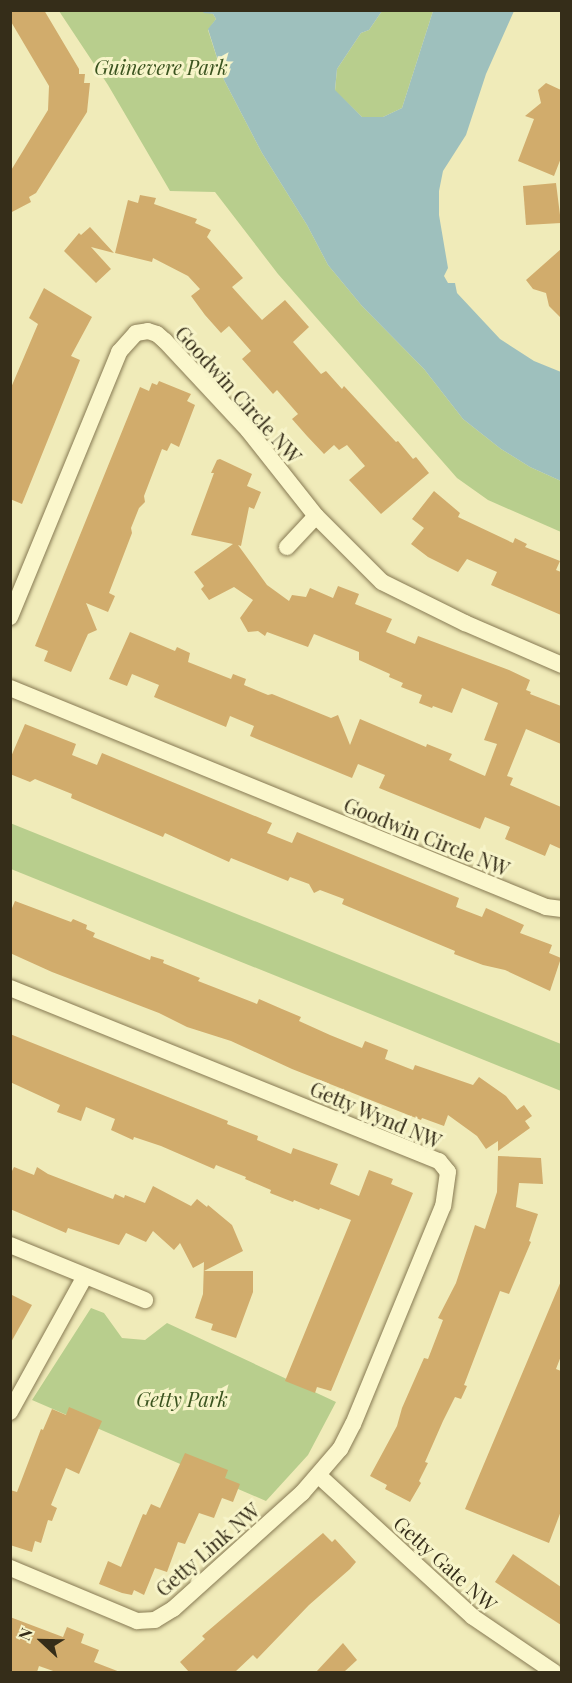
<!DOCTYPE html>
<style>
body{margin:0}
#map{position:relative;width:572px;height:1683px;overflow:hidden;background:#f0ebb9;font-family:"Playfair Display",serif}
div>[style]{position:absolute}
.green>*{inset:0;background:#b8ce8d}
.water>*{inset:0;background:#9ec0bd}
.building>*{inset:0;background:#d1ac6c}
.roads{filter:drop-shadow(0 0 2px #877a53) drop-shadow(0 0 2px #877a53)}
.minor>*{height:16px;margin:-8px;padding:0 8px;transform-origin:8px;border-radius:8px;background:#fbf7cc}
span{translate:-50% -50%;white-space:nowrap;text-align:center;line-height:1.15;-webkit-text-stroke:6px #f7f4c9;paint-order:stroke}
.park-label{font-size:20px;color:#3a531f;font-style:italic}
.street-label{font-size:20px;color:#352d19}
.frame{position:absolute;inset:0;border:12px solid #352d19;pointer-events:none}
.north{position:absolute;left:12px;top:1611px;width:60px;height:60px;-webkit-text-stroke:4px #f7f4c9;paint-order:stroke;rotate:292deg;font-size:16px;font-weight:700;line-height:24px;text-align:center;color:#352d19}
.north::after{content:'';display:block;margin:auto;width:21px;height:27px;background:#352d19;clip-path:polygon(50% 0,100% 100%,50% 72%,0 100%)}
</style>
<div id="map">
<div class="green">
<div style="clip-path:polygon(202px 10px,213px 14px,216px 19px,208px 30px,224px 80px,262px 153px,307px 225px,328px 265px,362px 306px,424px 369px,463px 419px,501px 449px,530px 467px,561px 481px,561px 532px,488px 500px,457px 478px,278px 274px,215px 192px,170px 191px,108px 85px,59px 11px)"></div>
<div style="clip-path:polygon(382px 11px,433px 11px,402px 108px,383px 117px,362px 117px,335px 91px,337px 69px,361px 33px,369px 30px)"></div>
<div style="clip-path:polygon(10px 823px,561px 1044px,561px 1091px,11px 869px)"></div>
<div style="clip-path:polygon(91px 1308px,104px 1313px,122px 1338px,145px 1340px,167px 1323px,336px 1402px,308px 1455px,266px 1501px,32px 1400px)"></div>
</div>
<div class="water">
<div style="clip-path:polygon(202px 11px,382px 11px,369px 30px,361px 33px,337px 69px,335px 90px,362px 117px,383px 117px,402px 108px,433px 11px,514px 11px,486px 74px,466px 135px,443px 171px,439px 191px,439px 215px,448px 268px,444px 276px,448px 283px,455px 283px,457px 293px,500px 339px,534px 361px,561px 372px,561px 481px,530px 467px,501px 449px,463px 419px,424px 369px,362px 306px,328px 265px,307px 225px,262px 153px,224px 80px,208px 29px,216px 19px,213px 14px,204px 13px)"></div>
</div>
<div class="building">
<div style="clip-path:polygon(10px 10px,44px 10px,79px 69px,79px 74px,85px 74px,84px 83px,90px 83px,87px 112px,36px 193px,29px 197px,31px 202px,10px 213px,10px 172px,48px 110px,49px 86px,10px 20px)"></div>
<div style="clip-path:polygon(546px 83px,561px 90px,561px 158px,554px 176px,518px 161px,534px 119px,525px 116px,541px 103px,538px 90px)"></div>
<div style="clip-path:polygon(556px 183px,561px 223px,526px 225px,523px 186px)"></div>
<div style="clip-path:polygon(140px 195px,156px 198px,154px 204px,197px 219px,195px 223px,211px 230px,207px 237px,243px 278px,232px 287px,262px 320px,285px 300px,309px 327px,293px 342px,321px 374px,326px 371px,342px 389px,344px 386px,396px 442px,398px 441px,413px 459px,416px 457px,429px 473px,381px 514px,349px 480px,365px 466px,347px 445px,339px 450px,334px 445px,324px 454px,307px 436px,292px 419px,298px 414px,277px 390px,273px 394px,242px 359px,251px 351px,229px 326px,221px 333px,205px 315px,191px 296px,200px 289px,188px 276px,153px 258px,152px 262px,115px 253px,128px 200px,138px 203px)"></div>
<div style="clip-path:polygon(90px 227px,114px 253px,91px 247px,111px 269px,96px 283px,64px 251px,79px 233px,81px 235px)"></div>
<div style="clip-path:polygon(561px 249px,561px 318px,549px 306px,546px 293px,533px 289px,526px 280px)"></div>
<div style="clip-path:polygon(44px 288px,92px 317px,71px 356px,80px 360px,22px 504px,10px 499px,10px 390px,38px 324px,29px 318px)"></div>
<div style="clip-path:polygon(159px 381px,191px 394px,187px 401px,195px 405px,179px 447px,171px 443px,167px 451px,162px 449px,144px 496px,145px 502px,139px 508px,131px 528px,132px 533px,109px 593px,115px 596px,108px 612px,86px 603px,97px 630px,88px 634px,71px 672px,44px 661px,48px 651px,35px 646px,140px 387px,149px 391px,152px 383px,157px 385px)"></div>
<div style="clip-path:polygon(220px 459px,252px 474px,247px 486px,261px 492px,254px 509px,249px 507px,241px 546px,238px 545px,267px 585px,289px 601px,292px 595px,306px 597px,310px 588px,333px 598px,338px 586px,359px 594px,355px 604px,392px 619px,386px 632px,415px 644px,418px 636px,509px 670px,530px 680px,526px 690px,531px 692px,530px 694px,561px 706px,561px 744px,526px 729px,507px 776px,513px 778px,510px 785px,561px 807px,561px 849px,550px 844px,545px 856px,505px 839px,510px 827px,485px 817px,480px 829px,379px 788px,385px 775px,358px 764px,352px 778px,250px 736px,254px 726px,230px 716px,226px 727px,154px 697px,159px 685px,132px 674px,127px 686px,109px 679px,130px 632px,175px 651px,177px 647px,190px 653px,188px 662px,231px 679px,233px 674px,246px 679px,244px 685px,268px 695px,272px 694px,331px 718px,338px 715px,350px 745px,360px 719px,426px 747px,427px 744px,452px 754px,449px 760px,485px 776px,497px 744px,484px 740px,498px 703px,462px 688px,452px 713px,433px 706px,432px 708px,419px 703px,422px 695px,401px 687px,403px 683px,389px 677px,390px 674px,359px 660px,359px 652px,314px 634px,308px 647px,267px 632px,265px 636px,258px 631px,248px 632px,240px 618px,253px 600px,234px 587px,209px 600px,201px 589px,204px 586px,194px 572px,233px 544px,191px 535px,214px 473px,211px 473px,217px 460px)"></div>
<div style="clip-path:polygon(434px 491px,460px 513px,458px 517px,513px 543px,515px 538px,527px 544px,525px 547px,560px 561px,556px 570px,561px 572px,561px 615px,491px 585px,497px 572px,467px 559px,458px 572px,428px 557px,411px 544px,424px 528px,412px 519px)"></div>
<div style="clip-path:polygon(25px 724px,76px 744px,72px 755px,97px 765px,102px 753px,272px 823px,267px 833px,292px 843px,297px 832px,459px 898px,456px 907px,482px 917px,486px 908px,524px 925px,520px 933px,552px 945px,549px 953px,561px 958px,550px 991px,505px 970px,483px 965px,454px 954px,455px 951px,342px 904px,344px 899px,320px 890px,314px 893px,309px 884px,290px 877px,288px 881px,231px 858px,229px 862px,165px 833px,163px 837px,71px 798px,72px 794px,35px 779px,30px 782px,10px 774px,10px 759px)"></div>
<div style="clip-path:polygon(15px 901px,71px 922px,73px 919px,87px 925px,86px 929px,95px 933px,93px 937px,150px 960px,151px 956px,164px 960px,163px 963px,200px 978px,198px 981px,257px 1004px,259px 999px,282px 1009px,301px 1017px,299px 1021px,330px 1035px,362px 1048px,365px 1041px,388px 1050px,385px 1059px,413px 1070px,415px 1065px,473px 1085px,479px 1077px,506px 1096px,517px 1110px,524px 1105px,532px 1116px,525px 1121px,530px 1128px,498px 1151px,498px 1141px,486px 1149px,477px 1136px,448px 1115px,444px 1126px,422px 1118px,421px 1120px,292px 1069px,231px 1041px,187px 1027px,159px 1013px,52px 972px,10px 953px,10px 913px)"></div>
<div style="clip-path:polygon(10px 1034px,228px 1121px,227px 1124px,258px 1136px,257px 1140px,291px 1154px,293px 1148px,338px 1164px,330px 1184px,359px 1196px,369px 1170px,393px 1179px,391px 1184px,413px 1193px,331px 1391px,317px 1387px,315px 1393px,285px 1381px,351px 1220px,320px 1208px,319px 1210px,294px 1200px,293px 1202px,270px 1193px,271px 1190px,245px 1179px,246px 1177px,216px 1165px,214px 1169px,161px 1146px,134px 1137px,133px 1140px,111px 1130px,115px 1119px,86px 1107px,81px 1121px,57px 1112px,60px 1105px,10px 1082px)"></div>
<div style="clip-path:polygon(498px 1156px,541px 1158px,543px 1184px,519px 1183px,516px 1207px,538px 1214px,529px 1241px,531px 1242px,509px 1294px,500px 1291px,464px 1385px,467px 1386px,461px 1399px,455px 1397px,443px 1421px,425px 1462px,428px 1463px,419px 1481px,421px 1483px,410px 1502px,385px 1489px,387px 1485px,370px 1476px,397px 1426px,402px 1408px,424px 1358px,428px 1359px,443px 1320px,438px 1318px,456px 1283px,475px 1225px,485px 1229px,497px 1192px)"></div>
<div style="clip-path:polygon(14px 1167px,34px 1175px,37px 1167px,48px 1174px,113px 1199px,115px 1194px,124px 1198px,125px 1195px,145px 1203px,153px 1186px,191px 1206px,197px 1199px,207px 1207px,208px 1205px,232px 1225px,243px 1251px,204px 1271px,253px 1271px,253px 1292px,236px 1338px,211px 1330px,213px 1324px,195px 1318px,203px 1294px,204px 1262px,193px 1268px,180px 1243px,174px 1250px,153px 1231px,146px 1242px,126px 1233px,119px 1245px,68px 1228px,66px 1233px,10px 1209px,10px 1175px)"></div>
<div style="clip-path:polygon(561px 1281px,561px 1356px,556px 1369px,561px 1371px,561px 1511px,549px 1543px,465px 1509px)"></div>
<div style="clip-path:polygon(10px 1294px,32px 1305px,10px 1344px)"></div>
<div style="clip-path:polygon(69px 1407px,102px 1421px,79px 1474px,66px 1468px,51px 1505px,57px 1508px,52px 1521px,48px 1520px,41px 1543px,35px 1541px,32px 1552px,10px 1545px,10px 1490px,17px 1492px,41px 1429px,43px 1430px,52px 1409px,66px 1415px)"></div>
<div style="clip-path:polygon(185px 1453px,228px 1470px,225px 1478px,240px 1484px,233px 1502px,222px 1498px,214px 1518px,199px 1513px,185px 1544px,178px 1542px,167px 1572px,155px 1568px,144px 1595px,134px 1590px,132px 1595px,122px 1593px,99px 1584px,108px 1561px,121px 1567px,143px 1514px,146px 1515px,151px 1504px,160px 1508px)"></div>
<div style="clip-path:polygon(323px 1533px,332px 1542px,335px 1539px,356px 1562px,350px 1569px,309px 1605px,257px 1659px,253px 1655px,235px 1672px,189px 1672px,180px 1662px,205px 1639px,202px 1636px)"></div>
<div style="clip-path:polygon(513px 1554px,561px 1587px,561px 1625px,495px 1582px)"></div>
<div style="clip-path:polygon(10px 1617px,63px 1637px,67px 1627px,84px 1634px,81px 1643px,99px 1650px,94px 1662px,120px 1672px,56px 1672px,39px 1666px,37px 1672px,10px 1672px)"></div>
<div style="clip-path:polygon(343px 1643px,357px 1660px,344px 1672px,316px 1672px)"></div>
</div>
<div class="roads">
<div class="minor">
<div style="left:287px;top:547px;width:42px;rotate:-46.9deg"></div>
<div style="left:10px;top:617px;width:287px;rotate:-67.6deg"></div>
<div style="left:119px;top:352px;width:25px;rotate:-48deg"></div>
<div style="left:136px;top:333px;width:12px;rotate:-9deg"></div>
<div style="left:148px;top:331px;width:9px;rotate:18deg"></div>
<div style="left:157px;top:334px;width:11px;rotate:41deg"></div>
<div style="left:165px;top:341px;width:122px;rotate:47deg"></div>
<div style="left:248px;top:430px;width:110px;rotate:51.7deg"></div>
<div style="left:316px;top:516px;width:93px;rotate:45deg"></div>
<div style="left:382px;top:582px;width:93px;rotate:26.3deg"></div>
<div style="left:465px;top:623px;width:106px;rotate:23.4deg"></div>
<div style="left:10px;top:688px;width:579px;rotate:22.22deg"></div>
<div style="left:546px;top:907px;width:16px;rotate:7deg"></div>
<div style="left:10px;top:988px;width:463px;rotate:22deg"></div>
<div style="left:439px;top:1161px;width:14px;rotate:51deg"></div>
<div style="left:448px;top:1172px;width:34px;rotate:98deg"></div>
<div style="left:443px;top:1206px;width:236px;rotate:112.4deg"></div>
<div style="left:353px;top:1424px;width:28px;rotate:117deg"></div>
<div style="left:340px;top:1449px;width:58px;rotate:130.8deg"></div>
<div style="left:302px;top:1493px;width:173px;rotate:138deg"></div>
<div style="left:173px;top:1609px;width:21px;rotate:149deg"></div>
<div style="left:155px;top:1620px;width:18px;rotate:177deg"></div>
<div style="left:137px;top:1621px;width:138px;rotate:-157.3deg"></div>
<div style="left:10px;top:1245px;width:146px;rotate:22.2deg"></div>
<div style="left:10px;top:1412px;width:155px;rotate:-61.1deg"></div>
<div style="left:318px;top:1475px;width:210px;rotate:42.5deg"></div>
<div style="left:473px;top:1617px;width:98px;rotate:34.2deg"></div>
</div>
</div>
<div class="park-label">
<span style="left:161px;top:66px">Guinevere Park</span>
<span style="left:182px;top:1398px">Getty Park</span>
</div>
<div class="street-label">
<span style="left:239px;top:394px;rotate:48deg">Goodwin Circle NW</span>
<span style="left:427px;top:836px;rotate:22deg">Goodwin Circle NW</span>
<span style="left:376px;top:1114px;rotate:23deg">Getty Wynd NW</span>
<span style="left:207px;top:1549px;rotate:-41deg">Getty Link NW</span>
<span style="left:446px;top:1563px;rotate:42deg">Getty Gate NW</span>
</div>
<div class="frame"></div>
<div class="north">N</div>
</div>
